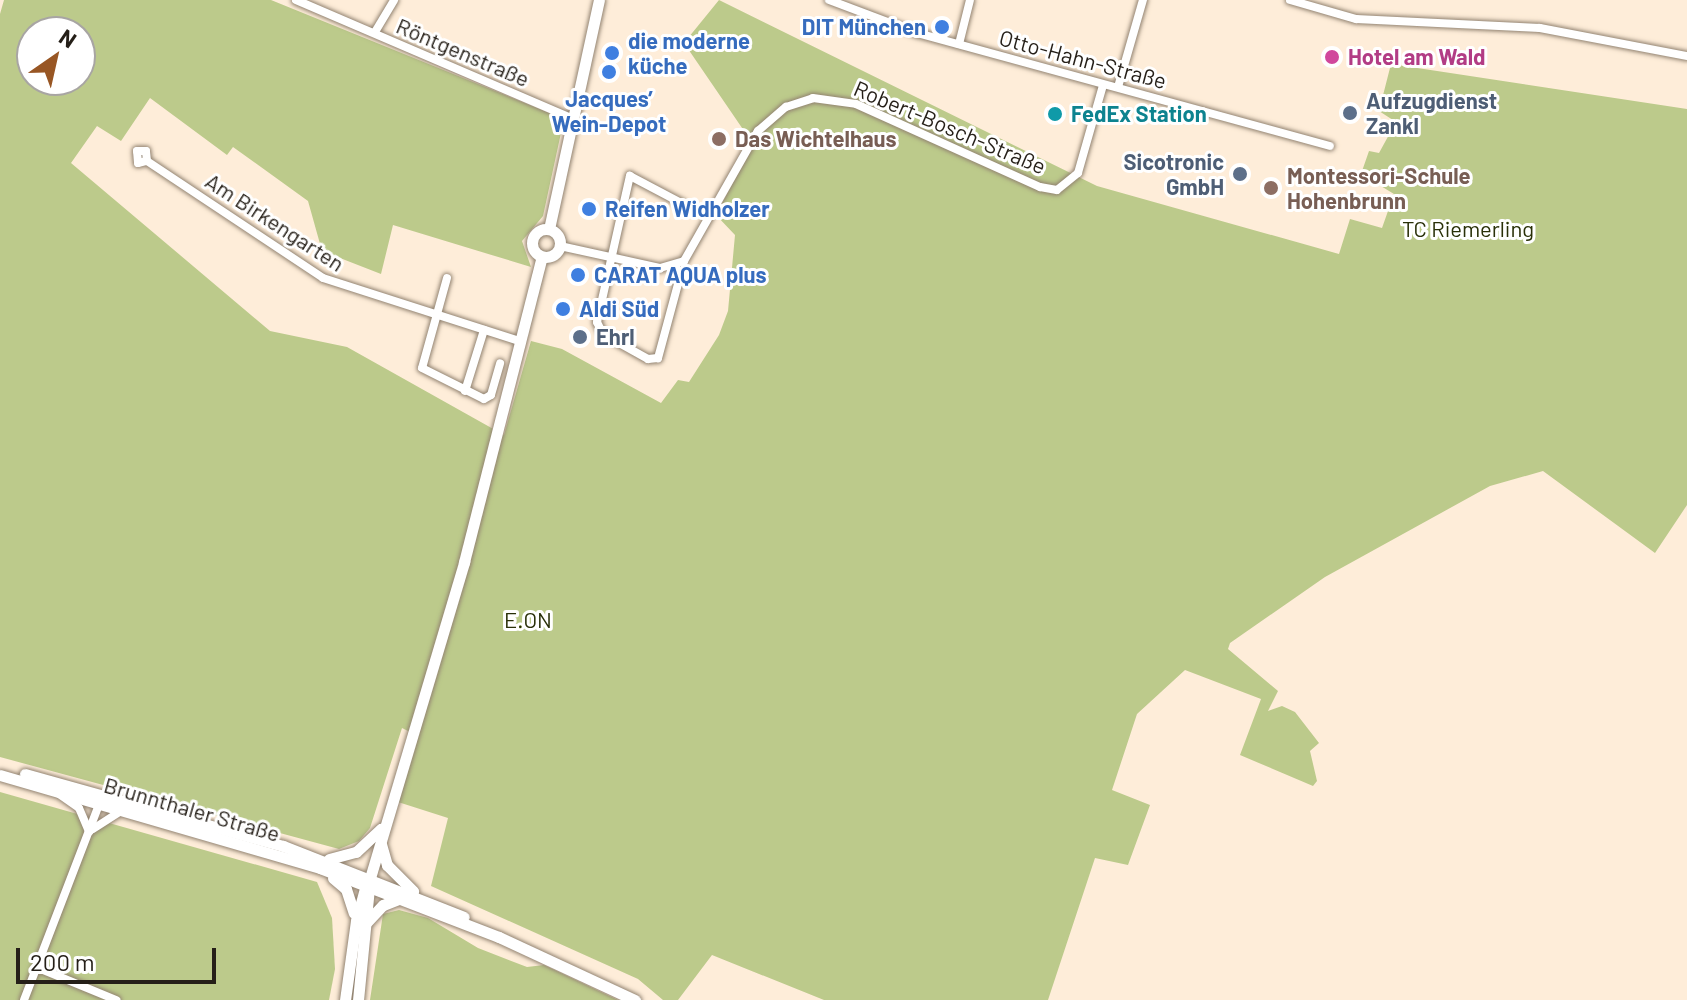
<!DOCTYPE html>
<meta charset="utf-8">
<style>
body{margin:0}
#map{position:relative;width:1687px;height:1000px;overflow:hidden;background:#feedd9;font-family:Barlow,sans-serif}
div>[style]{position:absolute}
.green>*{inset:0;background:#bcca8b}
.roads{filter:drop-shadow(0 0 2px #928371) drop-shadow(0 0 2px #928371)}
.street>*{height:8px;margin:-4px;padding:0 4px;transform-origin:4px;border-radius:4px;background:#fff}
.secondary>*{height:11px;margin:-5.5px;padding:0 5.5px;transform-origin:5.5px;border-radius:5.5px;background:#fff}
.secondary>.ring{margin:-5.5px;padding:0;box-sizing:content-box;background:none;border:11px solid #fff;border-radius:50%}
.dots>*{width:22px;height:22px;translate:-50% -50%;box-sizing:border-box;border:4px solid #fff;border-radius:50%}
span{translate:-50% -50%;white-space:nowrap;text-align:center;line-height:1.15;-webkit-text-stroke:6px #fff;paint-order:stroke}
.shop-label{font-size:22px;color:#366cbe;font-weight:700}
.right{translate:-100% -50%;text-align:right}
.left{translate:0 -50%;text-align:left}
.street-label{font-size:22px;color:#251f18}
.hotel-label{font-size:22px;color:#b23c85;font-weight:700}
.service-label{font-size:22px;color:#4e5e75;font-weight:700}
.culture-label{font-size:22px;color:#0d838f;font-weight:700}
.education-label{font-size:22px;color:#785e54;font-weight:700}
.park-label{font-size:22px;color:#293008}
.north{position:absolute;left:16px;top:16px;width:80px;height:80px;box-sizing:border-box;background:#fff;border:2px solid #a8a5a3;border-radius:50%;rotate:34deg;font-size:22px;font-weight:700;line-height:32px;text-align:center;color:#251f18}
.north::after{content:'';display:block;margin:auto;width:28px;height:36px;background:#985624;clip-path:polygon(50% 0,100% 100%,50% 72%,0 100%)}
.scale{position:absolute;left:16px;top:948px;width:200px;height:36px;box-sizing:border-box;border:4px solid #251f18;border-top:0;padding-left:10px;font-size:24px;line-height:28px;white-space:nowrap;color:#251f18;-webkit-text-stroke:6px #fff;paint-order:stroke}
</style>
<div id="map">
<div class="green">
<div style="clip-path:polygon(evenodd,4px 0,271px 0,564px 119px,543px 216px,522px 241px,531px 267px,393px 225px,381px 274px,322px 251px,308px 201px,233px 147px,227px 155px,150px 98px,121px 141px,97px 126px,71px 163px,270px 331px,347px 347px,504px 435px,531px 341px,562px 349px,661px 403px,678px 380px,689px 382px,719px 335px,728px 311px,735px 235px,716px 215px,753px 144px,684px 43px,719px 0,1097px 186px,1339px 254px,1350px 219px,1382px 228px,1394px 194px,1361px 174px,1369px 151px,1379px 153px,1396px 122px,1379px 111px,1391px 64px,1687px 109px,1687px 505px,1655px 553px,1543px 471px,1490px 486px,1325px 577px,1230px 643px,1228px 649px,1278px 691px,1268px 711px,1282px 706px,1295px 712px,1319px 743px,1310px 751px,1317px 781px,1313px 786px,1240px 755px,1261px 699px,1185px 670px,1137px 714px,1112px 790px,1150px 805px,1128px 865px,1095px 858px,1048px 1000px,824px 1000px,712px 955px,678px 1000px,663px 1000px,638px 979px,431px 886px,448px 818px,398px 802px,418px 736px,402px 728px,370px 828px,359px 841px,339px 849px,0 757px,0 14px,4px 0,32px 32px,80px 32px,80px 80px,32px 80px,32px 32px)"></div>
<div style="clip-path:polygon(0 792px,317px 882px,332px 918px,335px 969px,329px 1000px,0 1000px)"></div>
<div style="clip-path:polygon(399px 910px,428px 918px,478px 948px,527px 967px,544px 965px,618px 1000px,370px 1000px,383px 914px)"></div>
</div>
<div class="roads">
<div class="street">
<div style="left:296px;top:0;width:301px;rotate:23.2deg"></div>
<div style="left:829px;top:0;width:94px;rotate:20.6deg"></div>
<div style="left:917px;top:33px;width:428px;rotate:15.3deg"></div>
<div style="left:1290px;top:0;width:69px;rotate:16.1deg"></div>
<div style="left:1356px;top:19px;width:184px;rotate:2.8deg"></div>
<div style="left:1540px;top:28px;width:150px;rotate:10.8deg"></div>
<div style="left:375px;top:32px;width:37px;rotate:-59deg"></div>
<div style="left:959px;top:44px;width:45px;rotate:-76deg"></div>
<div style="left:1118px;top:87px;width:91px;rotate:-74deg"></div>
<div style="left:147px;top:161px;width:10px;rotate:-96deg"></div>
<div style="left:146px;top:151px;width:9px;rotate:180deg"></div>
<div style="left:137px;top:151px;width:12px;rotate:85deg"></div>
<div style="left:138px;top:163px;width:9px;rotate:-13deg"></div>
<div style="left:147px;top:161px;width:211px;rotate:33.6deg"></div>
<div style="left:323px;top:278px;width:209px;rotate:17.8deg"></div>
<div style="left:560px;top:246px;width:102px;rotate:12.4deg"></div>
<div style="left:660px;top:268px;width:25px;rotate:-16deg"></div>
<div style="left:684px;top:261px;width:150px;rotate:-60.4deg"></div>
<div style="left:758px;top:131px;width:37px;rotate:-41deg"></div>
<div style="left:786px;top:107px;width:28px;rotate:-18deg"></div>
<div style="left:813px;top:98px;width:43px;rotate:7.9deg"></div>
<div style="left:856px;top:104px;width:202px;rotate:24.3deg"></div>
<div style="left:1040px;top:187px;width:17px;rotate:10deg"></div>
<div style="left:1057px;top:190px;width:27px;rotate:-39deg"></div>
<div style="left:1078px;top:173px;width:91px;rotate:-74.1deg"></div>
<div style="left:676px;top:266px;width:18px;rotate:84deg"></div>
<div style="left:678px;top:284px;width:77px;rotate:105.1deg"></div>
<div style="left:658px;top:358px;width:10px;rotate:174deg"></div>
<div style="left:648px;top:359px;width:51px;rotate:-150.9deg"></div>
<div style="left:603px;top:334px;width:13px;rotate:-117deg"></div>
<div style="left:597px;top:322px;width:150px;rotate:-77.3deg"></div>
<div style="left:630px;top:176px;width:60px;rotate:27.8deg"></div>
<div style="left:447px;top:278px;width:93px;rotate:105.5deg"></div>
<div style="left:422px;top:368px;width:69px;rotate:26.6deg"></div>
<div style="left:484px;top:399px;width:8px;rotate:-30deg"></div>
<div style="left:491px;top:395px;width:33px;rotate:-74deg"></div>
<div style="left:465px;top:391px;width:64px;rotate:-72.7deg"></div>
<div style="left:59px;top:794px;width:24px;rotate:35deg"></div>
<div style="left:79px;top:808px;width:26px;rotate:67deg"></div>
<div style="left:93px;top:829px;width:33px;rotate:-33deg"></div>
<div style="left:36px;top:967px;width:87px;rotate:22.4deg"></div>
<div style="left:24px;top:1000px;width:215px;rotate:-69deg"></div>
</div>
<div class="secondary">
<div class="ring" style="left:532px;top:229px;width:17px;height:17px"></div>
<div style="left:549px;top:229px;width:234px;rotate:-77.7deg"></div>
<div style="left:25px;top:774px;width:268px;rotate:15.6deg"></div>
<div style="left:283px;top:846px;width:194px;rotate:21.4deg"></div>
<div style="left:0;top:775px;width:333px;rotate:16.2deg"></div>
<div style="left:320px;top:868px;width:192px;rotate:21.1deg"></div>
<div style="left:499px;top:937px;width:150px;rotate:24.9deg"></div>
<div style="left:381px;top:844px;width:22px;rotate:74deg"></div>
<div style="left:387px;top:865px;width:37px;rotate:45deg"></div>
<div style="left:329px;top:859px;width:28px;rotate:-15deg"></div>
<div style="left:356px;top:852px;width:34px;rotate:-43deg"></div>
<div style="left:333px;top:878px;width:17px;rotate:40deg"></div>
<div style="left:346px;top:889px;width:25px;rotate:72deg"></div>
<div style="left:365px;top:924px;width:26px;rotate:-47deg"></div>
<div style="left:383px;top:905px;width:17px;rotate:-21deg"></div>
<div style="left:345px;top:1000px;width:80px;rotate:-82.1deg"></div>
<div style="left:356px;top:921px;width:41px;rotate:-74.6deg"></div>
<div style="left:358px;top:1000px;width:123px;rotate:-84.4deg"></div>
<div style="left:370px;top:878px;width:330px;rotate:-73.4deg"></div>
<div style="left:464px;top:562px;width:315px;rotate:-75.7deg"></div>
</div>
</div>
<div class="dots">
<div style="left:942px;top:27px;background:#3f7fe0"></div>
<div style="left:612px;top:53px;background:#3f7fe0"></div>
<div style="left:1332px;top:57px;background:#d1479c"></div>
<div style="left:609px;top:72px;background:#3f7fe0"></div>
<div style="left:1350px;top:113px;background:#5c6f8a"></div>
<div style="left:1055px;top:114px;background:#0f9aa8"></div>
<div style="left:719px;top:139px;background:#8d6e63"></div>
<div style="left:1240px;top:174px;background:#5c6f8a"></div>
<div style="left:1271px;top:188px;background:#8d6e63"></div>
<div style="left:589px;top:209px;background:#3f7fe0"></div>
<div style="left:578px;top:275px;background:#3f7fe0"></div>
<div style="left:563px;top:309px;background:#3f7fe0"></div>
<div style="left:580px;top:337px;background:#5c6f8a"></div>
</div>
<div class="shop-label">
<span class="right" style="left:926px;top:27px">DIT München</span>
<span class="left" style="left:628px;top:53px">die moderne<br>küche</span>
<span style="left:609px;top:111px">Jacques’<br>Wein-Depot</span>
<span class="left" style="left:605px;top:209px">Reifen Widholzer</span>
<span class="left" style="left:594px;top:275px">CARAT AQUA plus</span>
<span class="left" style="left:579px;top:309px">Aldi Süd</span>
</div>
<div class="street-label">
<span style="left:463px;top:52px;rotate:23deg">Röntgenstraße</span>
<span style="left:1083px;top:59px;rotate:15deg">Otto-Hahn-Straße</span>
<span style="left:950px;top:127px;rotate:23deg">Robert-Bosch-Straße</span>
<span style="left:275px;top:222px;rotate:33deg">Am Birkengarten</span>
<span style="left:192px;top:809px;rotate:16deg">Brunnthaler Straße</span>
</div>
<div class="hotel-label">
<span class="left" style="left:1348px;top:57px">Hotel am Wald</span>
</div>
<div class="service-label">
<span class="left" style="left:1366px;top:113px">Aufzugdienst<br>Zankl</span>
<span class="right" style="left:1224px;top:174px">Sicotronic<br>GmbH</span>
<span class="left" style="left:596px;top:337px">Ehrl</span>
</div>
<div class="culture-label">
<span class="left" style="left:1071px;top:114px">FedEx Station</span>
</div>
<div class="education-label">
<span class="left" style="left:735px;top:139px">Das Wichtelhaus</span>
<span class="left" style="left:1287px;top:188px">Montessori-Schule<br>Hohenbrunn</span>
</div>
<div class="park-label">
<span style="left:1468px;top:229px">TC Riemerling</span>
<span style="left:528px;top:620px">E.ON</span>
</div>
<div class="north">N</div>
<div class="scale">200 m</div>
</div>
